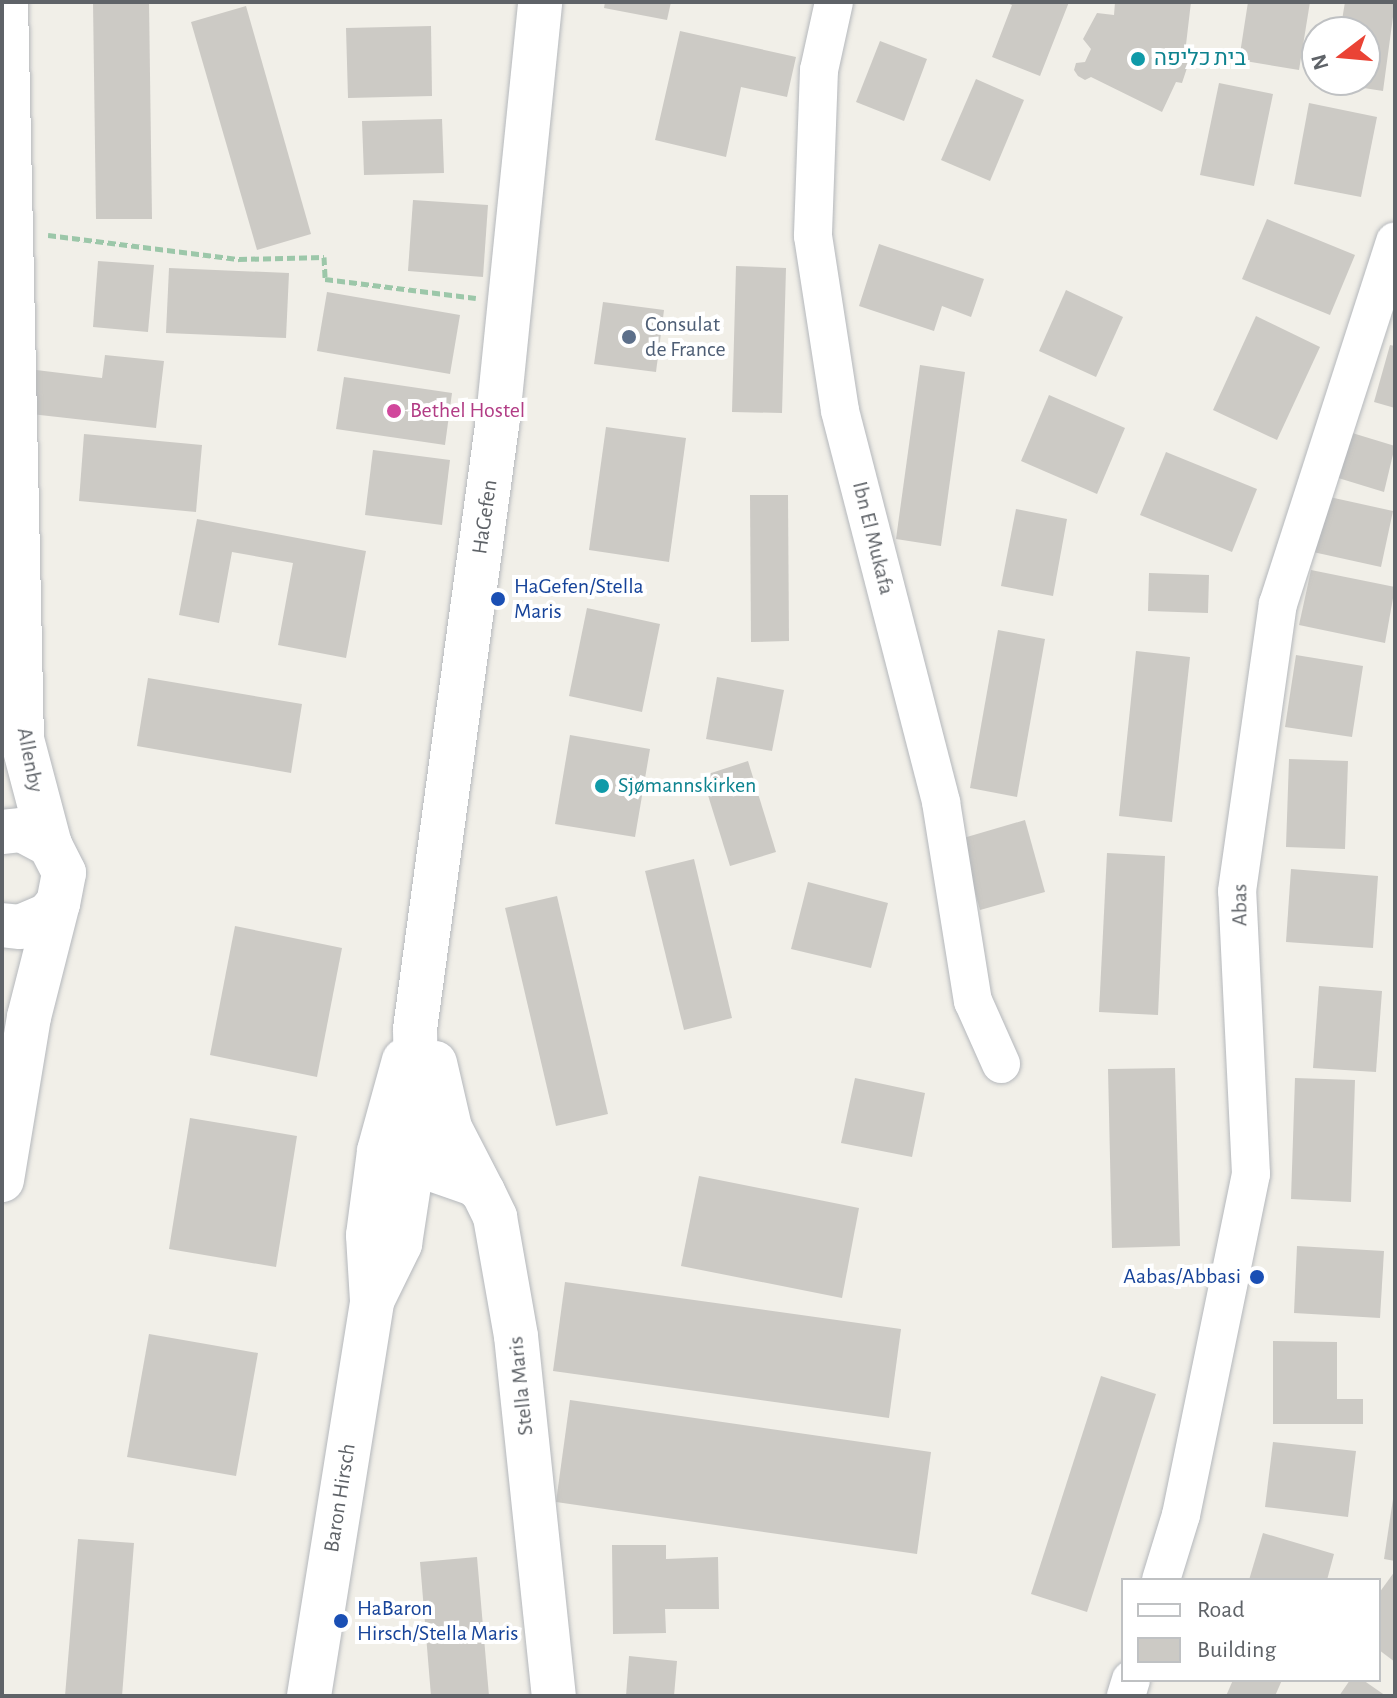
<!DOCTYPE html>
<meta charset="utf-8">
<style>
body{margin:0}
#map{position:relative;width:1397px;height:1698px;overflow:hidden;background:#f1efe8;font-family:"Alegreya Sans",Heebo,sans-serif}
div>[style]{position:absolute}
.building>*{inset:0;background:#cccac5}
.path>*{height:5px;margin-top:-2.5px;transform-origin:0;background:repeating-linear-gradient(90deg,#9cc7a9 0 8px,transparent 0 12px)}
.roads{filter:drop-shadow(0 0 2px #b5b8bc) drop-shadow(0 0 2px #b5b8bc)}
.minor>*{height:38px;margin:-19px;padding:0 19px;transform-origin:19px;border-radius:19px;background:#fff}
.tertiary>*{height:44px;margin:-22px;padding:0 22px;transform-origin:22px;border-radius:22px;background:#fff}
.dots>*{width:22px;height:22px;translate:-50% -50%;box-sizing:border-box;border:4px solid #fff;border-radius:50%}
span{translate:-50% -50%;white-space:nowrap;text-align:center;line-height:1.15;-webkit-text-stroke:8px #fff;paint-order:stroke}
.culture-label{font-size:22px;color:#0d838f}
.left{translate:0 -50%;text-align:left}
.service-label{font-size:22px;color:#4e5e75}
.hotel-label{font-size:22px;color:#b23c85}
.street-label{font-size:22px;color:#5f6368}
.transit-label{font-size:22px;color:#164399}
.right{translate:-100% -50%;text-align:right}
.frame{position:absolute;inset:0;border:4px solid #5f6368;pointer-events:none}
.legend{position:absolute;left:1121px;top:1578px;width:260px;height:104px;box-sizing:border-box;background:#fff;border:2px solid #bfc1c3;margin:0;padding:10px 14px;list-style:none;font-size:24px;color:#5f6368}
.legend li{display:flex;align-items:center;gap:16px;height:40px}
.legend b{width:40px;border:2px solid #bfc1c3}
.north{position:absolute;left:1301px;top:16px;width:80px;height:80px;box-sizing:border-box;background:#fff;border:2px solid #bfc1c3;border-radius:50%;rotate:254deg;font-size:22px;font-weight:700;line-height:32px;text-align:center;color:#5f6368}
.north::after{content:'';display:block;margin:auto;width:28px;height:36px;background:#ea4335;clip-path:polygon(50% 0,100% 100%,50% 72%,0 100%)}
</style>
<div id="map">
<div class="building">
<div style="clip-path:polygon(93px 2px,149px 2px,152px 219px,96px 219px)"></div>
<div style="clip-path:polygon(605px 2px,671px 2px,667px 20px,604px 8px)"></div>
<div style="clip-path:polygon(1004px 2px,1069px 2px,1040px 76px,992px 57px,1012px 5px)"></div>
<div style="clip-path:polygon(1115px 2px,1191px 2px,1185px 53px,1191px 56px,1182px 83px,1176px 82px,1162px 112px,1091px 77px,1085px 80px,1078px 76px,1074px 70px,1076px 63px,1085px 62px,1091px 49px,1083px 39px,1097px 13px,1114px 15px)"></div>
<div style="clip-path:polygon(1248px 2px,1310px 2px,1299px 70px,1239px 60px)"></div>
<div style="clip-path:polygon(1345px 2px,1395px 2px,1383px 91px,1332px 83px,1333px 80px,1365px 80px,1365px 32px,1340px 32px)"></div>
<div style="clip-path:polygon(246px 6px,311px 234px,257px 250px,191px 22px)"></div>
<div style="clip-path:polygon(431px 26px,432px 96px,348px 98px,346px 28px)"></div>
<div style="clip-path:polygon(680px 31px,796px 57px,787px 97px,741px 87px,726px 157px,655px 140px)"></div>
<div style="clip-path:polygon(880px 41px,927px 59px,904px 121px,856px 102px)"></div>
<div style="clip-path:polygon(976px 79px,1024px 100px,990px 181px,941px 160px)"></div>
<div style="clip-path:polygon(1219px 83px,1273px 94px,1254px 186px,1200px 175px)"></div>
<div style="clip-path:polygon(1309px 103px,1377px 117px,1361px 197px,1294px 184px)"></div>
<div style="clip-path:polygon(442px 119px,444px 173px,364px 175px,362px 121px)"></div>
<div style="clip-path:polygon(413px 200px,488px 205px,483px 277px,408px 271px)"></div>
<div style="clip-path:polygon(1267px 219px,1355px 255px,1330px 315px,1242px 279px)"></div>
<div style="clip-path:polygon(879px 244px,984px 279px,971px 317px,942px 306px,934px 331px,859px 306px)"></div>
<div style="clip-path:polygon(98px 261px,154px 265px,148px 332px,93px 327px)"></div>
<div style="clip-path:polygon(736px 266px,786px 268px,782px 413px,732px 412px)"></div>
<div style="clip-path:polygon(169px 268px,289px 273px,286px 338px,166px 333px)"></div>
<div style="clip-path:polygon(1066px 290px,1123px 317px,1096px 377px,1039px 351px)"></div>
<div style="clip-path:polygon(327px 292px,460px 315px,450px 374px,317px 351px)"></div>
<div style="clip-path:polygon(603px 302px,664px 310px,656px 372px,594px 364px)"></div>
<div style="clip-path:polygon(1256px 316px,1320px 347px,1277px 440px,1213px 410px)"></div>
<div style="clip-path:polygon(1390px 345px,1395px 346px,1395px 408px,1374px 402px)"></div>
<div style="clip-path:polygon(105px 355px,164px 361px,156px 428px,31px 414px,36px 370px,102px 378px)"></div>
<div style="clip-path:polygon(920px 365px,965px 372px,941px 546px,896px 539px)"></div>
<div style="clip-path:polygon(344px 377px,452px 393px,445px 445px,336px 429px)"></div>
<div style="clip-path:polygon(1049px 395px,1125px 428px,1097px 494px,1021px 461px)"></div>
<div style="clip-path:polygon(606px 427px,686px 438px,669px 562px,589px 550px)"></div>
<div style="clip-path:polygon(1349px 432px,1395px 446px,1384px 492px,1335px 477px)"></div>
<div style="clip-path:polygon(84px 434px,202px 445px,196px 512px,79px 501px)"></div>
<div style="clip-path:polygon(373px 450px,450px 460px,442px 525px,365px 515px)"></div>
<div style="clip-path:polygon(1166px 452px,1257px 489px,1232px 552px,1140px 515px)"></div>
<div style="clip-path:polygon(750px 495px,788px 495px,789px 641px,751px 642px)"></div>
<div style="clip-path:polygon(1325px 496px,1393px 511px,1381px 567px,1313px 552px)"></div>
<div style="clip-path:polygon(1016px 509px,1067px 519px,1053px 596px,1001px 586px)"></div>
<div style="clip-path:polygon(197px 519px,366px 551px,346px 658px,278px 645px,293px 563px,232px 552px,219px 623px,179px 615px)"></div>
<div style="clip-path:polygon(1311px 570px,1395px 587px,1385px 643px,1299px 625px)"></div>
<div style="clip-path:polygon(1149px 573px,1209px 575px,1208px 613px,1148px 611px)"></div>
<div style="clip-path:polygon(587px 608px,660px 624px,642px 712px,569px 696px)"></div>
<div style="clip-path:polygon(998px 630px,1045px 639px,1017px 797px,970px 788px)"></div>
<div style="clip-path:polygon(1136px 651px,1190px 657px,1172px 822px,1119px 816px)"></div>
<div style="clip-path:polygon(1296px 655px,1363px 666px,1352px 737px,1285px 727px)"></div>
<div style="clip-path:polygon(717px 677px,784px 690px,772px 751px,706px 739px)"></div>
<div style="clip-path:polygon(148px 678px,302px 704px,291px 773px,137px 746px)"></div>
<div style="clip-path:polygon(570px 735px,650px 749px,635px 837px,555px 824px)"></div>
<div style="clip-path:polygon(1289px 759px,1348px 761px,1345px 849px,1286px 847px)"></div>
<div style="clip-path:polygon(748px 761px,776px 852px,730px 866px,702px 776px)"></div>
<div style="clip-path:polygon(1025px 820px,1045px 892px,980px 910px,960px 839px)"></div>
<div style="clip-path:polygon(1107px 853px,1165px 856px,1158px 1015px,1099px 1012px)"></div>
<div style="clip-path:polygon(694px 859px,732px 1018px,684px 1030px,645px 871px)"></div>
<div style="clip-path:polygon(1291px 869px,1378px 876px,1373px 948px,1286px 942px)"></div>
<div style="clip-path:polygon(808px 882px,888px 903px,871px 968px,791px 949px)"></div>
<div style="clip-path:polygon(557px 896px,608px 1114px,556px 1126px,505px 908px)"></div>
<div style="clip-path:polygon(235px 926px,342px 948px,317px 1077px,210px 1055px)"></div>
<div style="clip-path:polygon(1319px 986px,1382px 991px,1376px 1072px,1313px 1068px)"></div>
<div style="clip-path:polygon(1175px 1068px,1180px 1246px,1112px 1248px,1108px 1069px)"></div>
<div style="clip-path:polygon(855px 1078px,925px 1093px,912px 1157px,841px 1143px)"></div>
<div style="clip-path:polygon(1295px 1078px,1355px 1080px,1351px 1202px,1291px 1199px)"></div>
<div style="clip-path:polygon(190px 1118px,297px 1136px,276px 1267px,169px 1249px)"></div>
<div style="clip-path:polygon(699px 1176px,859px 1208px,842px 1298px,681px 1266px)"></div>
<div style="clip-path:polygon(1297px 1246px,1384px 1251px,1380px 1318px,1294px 1313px)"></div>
<div style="clip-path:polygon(565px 1282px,901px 1329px,889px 1418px,553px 1371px)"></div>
<div style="clip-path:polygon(149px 1334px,258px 1353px,236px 1476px,127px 1457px)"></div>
<div style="clip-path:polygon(1273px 1341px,1337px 1342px,1337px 1399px,1363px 1399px,1363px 1424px,1273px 1424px)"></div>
<div style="clip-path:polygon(1101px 1376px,1156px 1394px,1087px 1612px,1031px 1594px)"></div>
<div style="clip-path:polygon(570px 1400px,931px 1452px,917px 1554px,556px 1502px)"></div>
<div style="clip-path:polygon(1273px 1442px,1356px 1451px,1348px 1517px,1265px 1507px)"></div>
<div style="clip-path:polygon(1393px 1499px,1395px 1499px,1395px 1561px,1384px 1559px)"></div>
<div style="clip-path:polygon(1263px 1533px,1334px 1554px,1327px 1580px,1249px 1580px)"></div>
<div style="clip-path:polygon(78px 1539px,134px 1543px,122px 1696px,65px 1696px)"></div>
<div style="clip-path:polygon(612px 1545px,666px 1545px,666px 1559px,718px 1557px,719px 1609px,665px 1609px,666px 1633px,613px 1634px)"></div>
<div style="clip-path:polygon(477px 1557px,489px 1696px,431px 1696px,420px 1562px)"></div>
<div style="clip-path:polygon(1395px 1571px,1395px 1662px,1379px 1650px,1379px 1593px)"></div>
<div style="clip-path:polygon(629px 1656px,677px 1661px,674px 1696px,626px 1696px)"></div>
<div style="clip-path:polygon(1233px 1680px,1282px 1680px,1275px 1696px,1226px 1696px)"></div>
<div style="clip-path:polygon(1350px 1680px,1363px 1680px,1386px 1696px,1339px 1696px)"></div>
</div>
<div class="path">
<div style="left:48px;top:235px;width:193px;rotate:7.2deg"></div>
<div style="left:239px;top:259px;width:85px;rotate:-1.3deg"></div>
<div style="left:324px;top:257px;width:22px;rotate:87deg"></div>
<div style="left:325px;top:279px;width:152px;rotate:7.2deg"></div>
</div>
<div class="roads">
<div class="minor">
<div style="left:834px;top:2px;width:70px;rotate:102.4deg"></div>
<div style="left:819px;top:70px;width:166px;rotate:92.1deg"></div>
<div style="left:813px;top:236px;width:177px;rotate:81.2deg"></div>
<div style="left:840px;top:411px;width:404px;rotate:75.5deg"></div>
<div style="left:941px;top:802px;width:202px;rotate:80.9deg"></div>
<div style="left:973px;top:1001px;width:69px;rotate:66deg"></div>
<div style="left:1161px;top:1580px;width:68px;rotate:-72.9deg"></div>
<div style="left:1181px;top:1515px;width:348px;rotate:-78.4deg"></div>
<div style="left:1251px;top:1174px;width:283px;rotate:-92.8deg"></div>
<div style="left:1237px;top:891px;width:290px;rotate:-81.9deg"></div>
<div style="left:1278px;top:604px;width:381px;rotate:-72.1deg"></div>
<div style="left:1126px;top:1696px;width:17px;rotate:-73deg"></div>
</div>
<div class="tertiary">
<div style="left:6px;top:2px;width:737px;rotate:88.76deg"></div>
<div style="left:22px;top:739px;width:110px;rotate:75.2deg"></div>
<div style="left:2px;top:832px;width:20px;rotate:-6deg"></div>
<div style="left:22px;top:830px;width:32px;rotate:28deg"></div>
<div style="left:50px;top:845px;width:31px;rotate:63deg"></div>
<div style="left:64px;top:873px;width:31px;rotate:101deg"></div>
<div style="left:58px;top:903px;width:16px;rotate:130deg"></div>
<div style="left:48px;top:915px;width:30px;rotate:157deg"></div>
<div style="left:20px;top:927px;width:18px;rotate:-174deg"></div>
<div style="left:435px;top:1063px;width:67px;rotate:77deg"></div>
<div style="left:450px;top:1128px;width:72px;rotate:62.7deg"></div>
<div style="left:385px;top:1153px;width:94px;rotate:19.2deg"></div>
<div style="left:474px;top:1184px;width:12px;rotate:42deg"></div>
<div style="left:483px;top:1192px;width:28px;rotate:64deg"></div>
<div style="left:495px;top:1217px;width:121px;rotate:80deg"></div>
<div style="left:516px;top:1336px;width:362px;rotate:84deg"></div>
<div style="left:2px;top:1180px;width:165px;rotate:-80.6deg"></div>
<div style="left:29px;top:1017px;width:118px;rotate:-75.7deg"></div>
<div style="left:372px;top:1301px;width:64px;rotate:-63.8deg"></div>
<div style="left:400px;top:1244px;width:112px;rotate:-81.3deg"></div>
<div style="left:417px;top:1133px;width:104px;rotate:-91.1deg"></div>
<div style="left:415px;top:1029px;width:617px;rotate:-82.26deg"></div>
<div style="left:498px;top:418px;width:418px;rotate:-84.2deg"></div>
<div style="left:309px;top:1696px;width:400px;rotate:-80.9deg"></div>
<div style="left:372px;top:1301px;width:66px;rotate:-93.5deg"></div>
<div style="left:368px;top:1235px;width:85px;rotate:-82.5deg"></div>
<div style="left:379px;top:1151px;width:94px;rotate:-74.6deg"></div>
</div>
</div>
<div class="dots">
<div style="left:1138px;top:59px;background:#0f9aa8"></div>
<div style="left:629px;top:337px;background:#5c6f8a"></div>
<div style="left:394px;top:411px;background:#d1479c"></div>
<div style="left:498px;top:599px;background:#1a4fb4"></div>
<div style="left:602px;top:786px;background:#0f9aa8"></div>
<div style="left:1257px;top:1277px;background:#1a4fb4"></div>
<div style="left:341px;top:1621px;background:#1a4fb4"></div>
</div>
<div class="culture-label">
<span class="left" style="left:1154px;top:59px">בית כליפה</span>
<span class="left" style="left:618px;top:786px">Sjømannskirken</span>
</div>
<div class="service-label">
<span class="left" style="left:645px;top:337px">Consulat<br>de France</span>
</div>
<div class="hotel-label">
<span class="left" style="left:410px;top:411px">Bethel Hostel</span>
</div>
<div class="street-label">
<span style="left:485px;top:517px;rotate:-82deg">HaGefen</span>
<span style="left:873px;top:538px;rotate:76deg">Ibn El Mukafa</span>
<span style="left:30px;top:760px;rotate:79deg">Allenby</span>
<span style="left:1240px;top:905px;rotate:-90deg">Abas</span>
<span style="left:521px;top:1386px;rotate:-96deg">Stella Maris</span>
<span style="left:340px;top:1498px;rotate:-81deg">Baron Hirsch</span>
</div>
<div class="transit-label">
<span class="left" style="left:514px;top:599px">HaGefen/Stella<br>Maris</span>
<span class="right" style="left:1241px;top:1277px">Aabas/Abbasi</span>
<span class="left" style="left:357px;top:1621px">HaBaron<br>Hirsch/Stella Maris</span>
</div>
<div class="frame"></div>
<ul class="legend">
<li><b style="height:10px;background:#fff"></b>Road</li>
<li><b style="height:22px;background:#cccac5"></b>Building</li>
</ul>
<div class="north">N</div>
</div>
